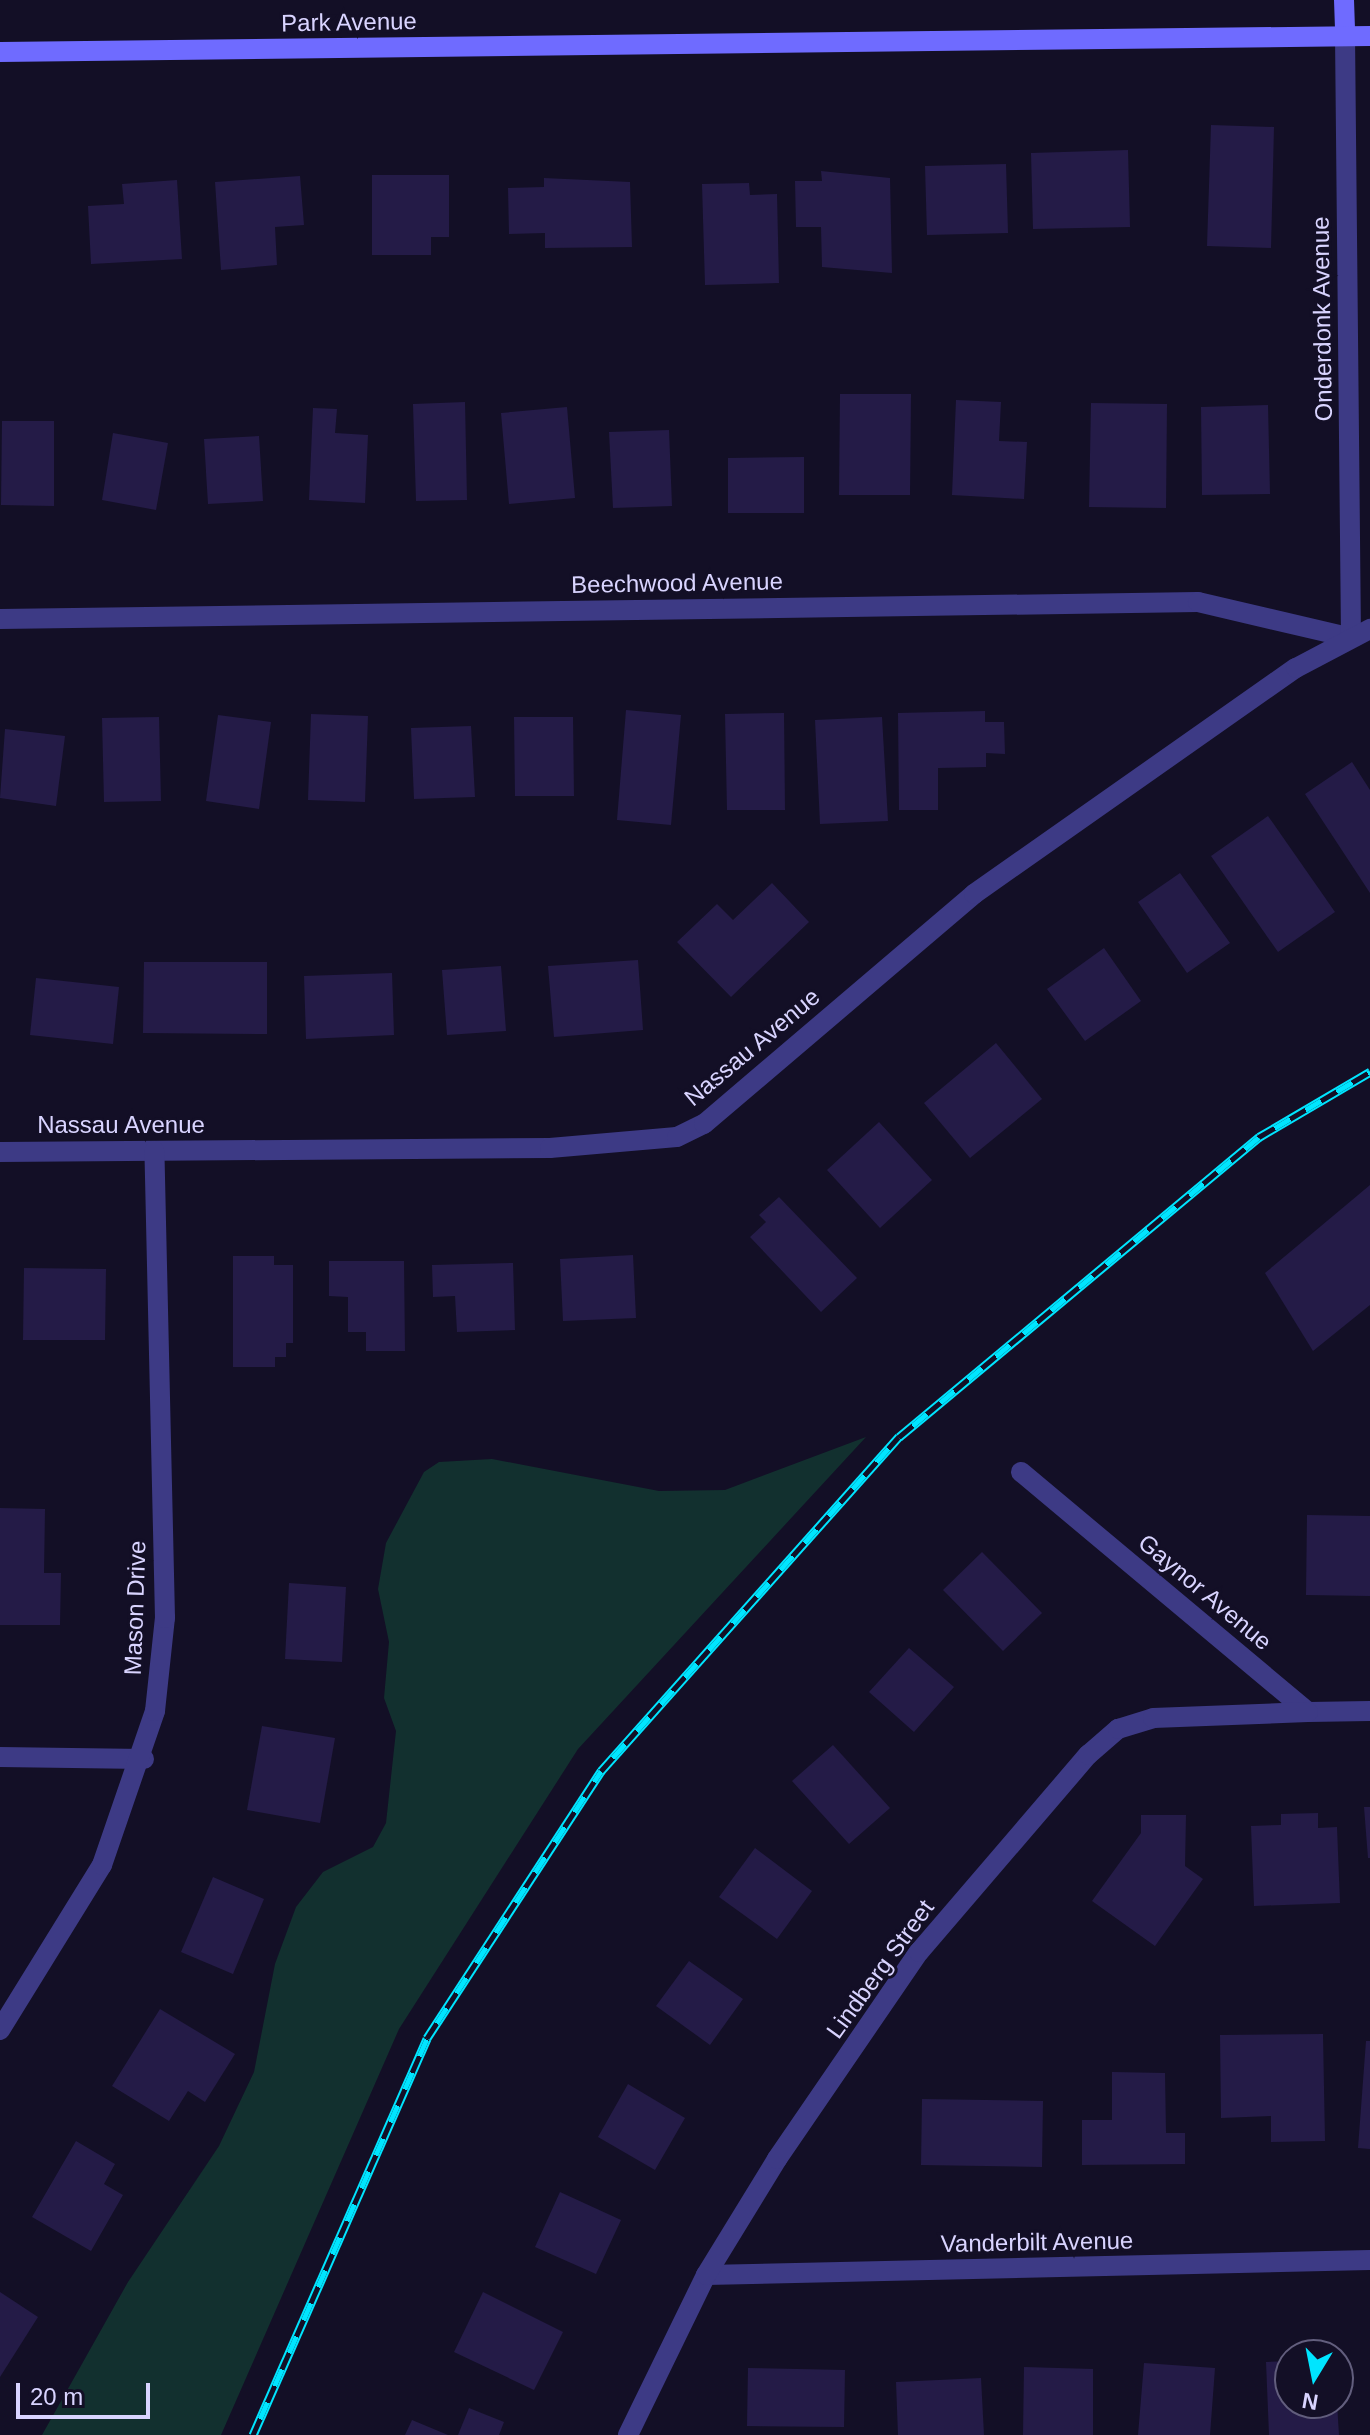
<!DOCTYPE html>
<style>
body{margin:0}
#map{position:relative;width:1370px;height:2435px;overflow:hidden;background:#130f26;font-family:Arial,sans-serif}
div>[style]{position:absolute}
.green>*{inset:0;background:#12302f}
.building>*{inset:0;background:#241b47}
.street>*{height:20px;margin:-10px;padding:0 10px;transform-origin:10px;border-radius:10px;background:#3d3a85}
.secondary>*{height:20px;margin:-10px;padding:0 10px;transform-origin:10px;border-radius:10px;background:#6f6bff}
.rail>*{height:9px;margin-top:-4.5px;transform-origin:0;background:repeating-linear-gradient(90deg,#130f26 0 18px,#00e5ff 0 36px);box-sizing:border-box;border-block:2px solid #00e5ff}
span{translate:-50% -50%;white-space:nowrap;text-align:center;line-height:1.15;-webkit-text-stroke:6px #130f26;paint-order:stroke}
.street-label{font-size:24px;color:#d9d4ff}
.north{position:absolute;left:1274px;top:2339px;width:80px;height:80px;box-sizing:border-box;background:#130f26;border:2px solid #625e7d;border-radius:50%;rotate:190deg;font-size:22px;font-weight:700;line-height:32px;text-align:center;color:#d9d4ff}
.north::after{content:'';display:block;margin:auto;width:28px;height:36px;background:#00e5ff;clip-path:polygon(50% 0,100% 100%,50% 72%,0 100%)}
.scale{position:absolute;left:16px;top:2383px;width:134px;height:36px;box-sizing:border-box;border:4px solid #d9d4ff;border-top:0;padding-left:10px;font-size:24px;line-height:28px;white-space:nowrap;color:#d9d4ff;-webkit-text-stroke:6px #130f26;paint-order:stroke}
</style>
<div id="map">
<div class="green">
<div style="clip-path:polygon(866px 1437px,578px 1749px,399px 2029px,221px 2435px,42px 2435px,128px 2282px,219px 2146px,254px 2072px,275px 1964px,296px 1907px,323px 1872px,373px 1847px,386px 1823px,396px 1731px,384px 1698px,389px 1642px,378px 1589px,386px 1543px,424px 1472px,439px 1462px,492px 1459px,659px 1491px,725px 1490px)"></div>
</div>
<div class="building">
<div style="clip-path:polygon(1211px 125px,1274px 127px,1271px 248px,1207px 246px)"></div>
<div style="clip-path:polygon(1128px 150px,1130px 227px,1033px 229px,1031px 153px)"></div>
<div style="clip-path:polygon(1006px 164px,1008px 233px,927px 235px,925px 166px)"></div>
<div style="clip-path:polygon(821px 171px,890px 178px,892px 273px,822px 267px,821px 227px,796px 227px,795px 181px,822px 181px)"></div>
<div style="clip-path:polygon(372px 175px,449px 175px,449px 237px,431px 237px,431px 255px,372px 255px)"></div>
<div style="clip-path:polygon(300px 176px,304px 225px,275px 227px,277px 265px,221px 270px,215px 182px)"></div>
<div style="clip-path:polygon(544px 178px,630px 182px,632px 247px,545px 248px,545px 233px,509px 234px,508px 188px,544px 187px)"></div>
<div style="clip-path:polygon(177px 180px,182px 259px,91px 264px,88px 206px,124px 204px,122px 184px)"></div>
<div style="clip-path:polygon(749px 183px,750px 195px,777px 194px,779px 283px,705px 285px,702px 184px)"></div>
<div style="clip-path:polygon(840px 394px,911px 394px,910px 495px,839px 495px)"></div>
<div style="clip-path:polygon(956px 400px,1001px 402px,999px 441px,1027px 442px,1024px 499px,952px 495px)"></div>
<div style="clip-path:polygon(465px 402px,467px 500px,416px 501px,413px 404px)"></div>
<div style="clip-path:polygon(1091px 403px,1167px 404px,1166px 508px,1089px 507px)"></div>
<div style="clip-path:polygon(1268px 405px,1270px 494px,1202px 495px,1201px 407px)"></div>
<div style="clip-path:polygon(567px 407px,575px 498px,509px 504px,501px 413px)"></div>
<div style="clip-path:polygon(313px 408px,337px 409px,335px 433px,368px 435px,365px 503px,309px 500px)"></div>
<div style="clip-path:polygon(2px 421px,54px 421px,54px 506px,1px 505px)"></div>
<div style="clip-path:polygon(669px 430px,672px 506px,613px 508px,609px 432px)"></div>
<div style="clip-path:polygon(113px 433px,168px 443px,156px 510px,102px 500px)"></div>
<div style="clip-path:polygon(259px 436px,263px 501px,208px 504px,204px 439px)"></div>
<div style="clip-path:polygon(804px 457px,804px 513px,728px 513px,728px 458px)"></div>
<div style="clip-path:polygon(626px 710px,681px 715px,671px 825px,617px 820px)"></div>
<div style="clip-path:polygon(985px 711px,985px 722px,1004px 722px,1005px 754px,986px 753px,986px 767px,938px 768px,938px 810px,899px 810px,898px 713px)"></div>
<div style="clip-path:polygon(784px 713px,785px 810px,727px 810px,725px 714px)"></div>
<div style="clip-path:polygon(311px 714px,368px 716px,365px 802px,308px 800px)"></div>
<div style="clip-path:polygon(218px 715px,271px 722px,259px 809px,206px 801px)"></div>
<div style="clip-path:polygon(159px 717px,161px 801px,104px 802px,102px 718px)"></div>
<div style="clip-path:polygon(514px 717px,573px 717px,574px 796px,515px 796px)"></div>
<div style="clip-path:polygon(882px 717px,888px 821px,820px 824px,815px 720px)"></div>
<div style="clip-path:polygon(471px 726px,475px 797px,414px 799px,411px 728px)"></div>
<div style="clip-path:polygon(5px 729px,65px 736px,56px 806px,0 798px)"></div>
<div style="clip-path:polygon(1352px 762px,1370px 790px,1370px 893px,1305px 794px)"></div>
<div style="clip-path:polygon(1268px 816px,1335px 912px,1278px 952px,1211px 856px)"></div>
<div style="clip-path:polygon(1180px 873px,1230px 943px,1187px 973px,1138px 902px)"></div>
<div style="clip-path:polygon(772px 883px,809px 922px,731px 997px,677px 942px,717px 904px,733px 920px)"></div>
<div style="clip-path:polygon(1104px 948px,1141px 1001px,1085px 1041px,1047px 989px)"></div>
<div style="clip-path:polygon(638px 960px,643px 1030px,554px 1037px,548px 966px)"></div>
<div style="clip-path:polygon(144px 962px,267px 962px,267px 1034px,143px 1033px)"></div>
<div style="clip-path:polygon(501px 966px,506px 1031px,447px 1035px,442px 970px)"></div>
<div style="clip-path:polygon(392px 973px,394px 1035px,306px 1039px,304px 976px)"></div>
<div style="clip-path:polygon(36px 978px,119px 987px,113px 1044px,30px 1035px)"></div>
<div style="clip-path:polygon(996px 1043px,1042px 1099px,970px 1158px,924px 1103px)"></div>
<div style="clip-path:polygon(879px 1122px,932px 1180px,880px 1228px,827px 1170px)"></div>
<div style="clip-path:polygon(1370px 1185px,1370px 1305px,1313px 1351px,1265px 1273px)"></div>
<div style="clip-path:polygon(779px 1197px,857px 1278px,821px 1312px,750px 1237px,766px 1222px,759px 1215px)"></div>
<div style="clip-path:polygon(633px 1255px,636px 1318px,563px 1321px,560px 1259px)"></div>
<div style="clip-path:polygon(233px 1256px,274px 1256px,274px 1265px,293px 1265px,293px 1343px,286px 1343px,286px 1357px,275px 1357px,275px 1367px,233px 1367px)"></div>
<div style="clip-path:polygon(329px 1261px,404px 1261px,405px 1351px,366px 1351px,366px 1332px,348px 1332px,348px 1297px,329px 1296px)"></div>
<div style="clip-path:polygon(513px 1263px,515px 1330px,457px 1332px,455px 1296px,433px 1297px,432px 1265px)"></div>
<div style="clip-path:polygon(24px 1268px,106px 1269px,105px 1340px,23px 1340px)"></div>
<div style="clip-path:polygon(0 1508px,45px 1509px,44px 1573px,61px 1573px,60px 1625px,0 1625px)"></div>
<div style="clip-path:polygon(1307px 1515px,1370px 1516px,1370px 1596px,1306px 1595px)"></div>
<div style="clip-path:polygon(982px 1552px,1042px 1613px,1003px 1651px,943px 1590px)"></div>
<div style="clip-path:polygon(289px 1583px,346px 1587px,342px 1662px,285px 1659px)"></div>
<div style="clip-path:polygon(909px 1648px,954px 1687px,914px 1732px,869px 1692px)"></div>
<div style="clip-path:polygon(262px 1726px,335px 1738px,320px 1823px,247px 1810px)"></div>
<div style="clip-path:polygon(833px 1745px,890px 1808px,849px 1844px,792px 1781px)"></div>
<div style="clip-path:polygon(1364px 1807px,1370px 1807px,1370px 1858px,1368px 1858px)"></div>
<div style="clip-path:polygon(1318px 1813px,1318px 1828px,1337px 1827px,1340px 1903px,1254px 1906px,1251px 1826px,1281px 1825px,1281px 1814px)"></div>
<div style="clip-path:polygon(1141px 1815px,1186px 1815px,1185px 1866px,1203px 1879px,1155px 1946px,1092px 1901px,1141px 1833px)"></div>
<div style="clip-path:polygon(755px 1848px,812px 1891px,777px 1939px,719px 1897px)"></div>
<div style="clip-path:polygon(213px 1877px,264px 1899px,233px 1974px,181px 1952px)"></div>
<div style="clip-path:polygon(689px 1961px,743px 1999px,710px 2045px,656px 2006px)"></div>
<div style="clip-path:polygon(160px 2009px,235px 2054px,205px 2102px,188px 2091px,169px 2121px,112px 2086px)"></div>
<div style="clip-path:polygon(1323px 2034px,1325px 2141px,1271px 2142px,1271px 2116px,1221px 2118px,1220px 2035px)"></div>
<div style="clip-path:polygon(1366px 2041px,1370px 2041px,1370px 2149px,1358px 2148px)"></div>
<div style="clip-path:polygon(1112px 2072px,1165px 2073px,1166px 2133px,1185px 2133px,1185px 2164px,1082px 2165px,1082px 2120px,1112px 2120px)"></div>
<div style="clip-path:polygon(628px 2084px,685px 2118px,655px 2170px,598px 2137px)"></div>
<div style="clip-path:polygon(922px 2099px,1043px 2101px,1042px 2167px,921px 2165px)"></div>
<div style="clip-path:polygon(76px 2141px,115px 2164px,104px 2184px,123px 2195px,91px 2251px,32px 2217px)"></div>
<div style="clip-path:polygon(560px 2192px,621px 2220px,596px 2274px,535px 2247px)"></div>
<div style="clip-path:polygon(0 2292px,38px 2317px,0 2377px)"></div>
<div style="clip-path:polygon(483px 2292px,563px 2332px,534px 2390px,454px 2352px)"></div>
<div style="clip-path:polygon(1290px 2361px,1290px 2403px,1337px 2403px,1339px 2435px,1269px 2435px,1266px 2362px)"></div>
<div style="clip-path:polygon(1144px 2363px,1215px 2368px,1210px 2435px,1138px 2435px)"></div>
<div style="clip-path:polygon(1024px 2367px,1093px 2369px,1093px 2435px,1023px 2435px)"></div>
<div style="clip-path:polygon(748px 2368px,845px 2370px,844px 2427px,747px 2426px)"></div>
<div style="clip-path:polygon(981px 2378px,984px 2435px,898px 2435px,896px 2382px)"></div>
<div style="clip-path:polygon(469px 2408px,504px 2422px,499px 2435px,458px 2435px)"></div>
<div style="clip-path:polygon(412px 2420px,448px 2435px,405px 2435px)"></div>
</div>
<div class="street">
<div style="left:0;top:619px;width:1198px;rotate:-0.81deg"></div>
<div style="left:1198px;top:602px;width:157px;rotate:13.2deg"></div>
<div style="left:1351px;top:638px;width:602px;rotate:-90.57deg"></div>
<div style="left:0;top:1152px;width:550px;rotate:-0.42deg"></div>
<div style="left:550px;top:1148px;width:127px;rotate:-5deg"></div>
<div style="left:677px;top:1137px;width:30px;rotate:-26deg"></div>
<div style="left:704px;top:1124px;width:355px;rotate:-40.4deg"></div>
<div style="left:974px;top:894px;width:393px;rotate:-35.1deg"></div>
<div style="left:1296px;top:668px;width:84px;rotate:-27.8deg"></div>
<div style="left:1021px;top:1472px;width:374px;rotate:39.9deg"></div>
<div style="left:1308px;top:1712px;width:62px;rotate:-0.9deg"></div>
<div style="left:0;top:1757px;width:144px;rotate:0.8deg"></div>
<div style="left:0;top:2030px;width:194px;rotate:-58.3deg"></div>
<div style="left:102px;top:1865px;width:163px;rotate:-71deg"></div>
<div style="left:155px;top:1711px;width:94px;rotate:-83.9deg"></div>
<div style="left:165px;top:1618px;width:467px;rotate:-91.3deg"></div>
<div style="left:706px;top:2275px;width:664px;rotate:-1.29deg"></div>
<div style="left:628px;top:2435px;width:178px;rotate:-64deg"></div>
<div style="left:706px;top:2275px;width:136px;rotate:-58.5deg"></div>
<div style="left:777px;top:2159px;width:251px;rotate:-55.6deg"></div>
<div style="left:919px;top:1952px;width:260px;rotate:-49.4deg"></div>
<div style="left:1088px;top:1755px;width:40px;rotate:-41deg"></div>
<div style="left:1118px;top:1729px;width:37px;rotate:-17deg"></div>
<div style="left:1153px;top:1718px;width:155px;rotate:-2.2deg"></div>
</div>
<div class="secondary">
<div style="left:1344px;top:0;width:36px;rotate:88deg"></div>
<div style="left:0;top:52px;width:1370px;rotate:-0.67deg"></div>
</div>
<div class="rail">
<div style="left:253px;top:2435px;width:433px;rotate:-66.3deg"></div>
<div style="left:427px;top:2038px;width:319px;rotate:-56.9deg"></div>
<div style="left:601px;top:1771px;width:448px;rotate:-48.3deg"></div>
<div style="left:899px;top:1437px;width:469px;rotate:-39.8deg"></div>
<div style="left:1259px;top:1137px;width:129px;rotate:-30.4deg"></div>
</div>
<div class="street-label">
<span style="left:349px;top:22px;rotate:-1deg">Park Avenue</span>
<span style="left:1322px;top:319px;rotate:-91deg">Onderdonk Avenue</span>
<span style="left:677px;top:583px;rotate:-1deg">Beechwood Avenue</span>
<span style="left:752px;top:1047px;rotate:-40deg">Nassau Avenue</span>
<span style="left:121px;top:1125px">Nassau Avenue</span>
<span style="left:1205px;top:1592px;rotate:40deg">Gaynor Avenue</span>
<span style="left:135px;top:1608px;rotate:-88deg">Mason Drive</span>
<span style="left:880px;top:1969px;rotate:-54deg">Lindberg Street</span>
<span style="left:1037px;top:2242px;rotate:-1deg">Vanderbilt Avenue</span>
</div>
<div class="north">N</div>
<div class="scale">20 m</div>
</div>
